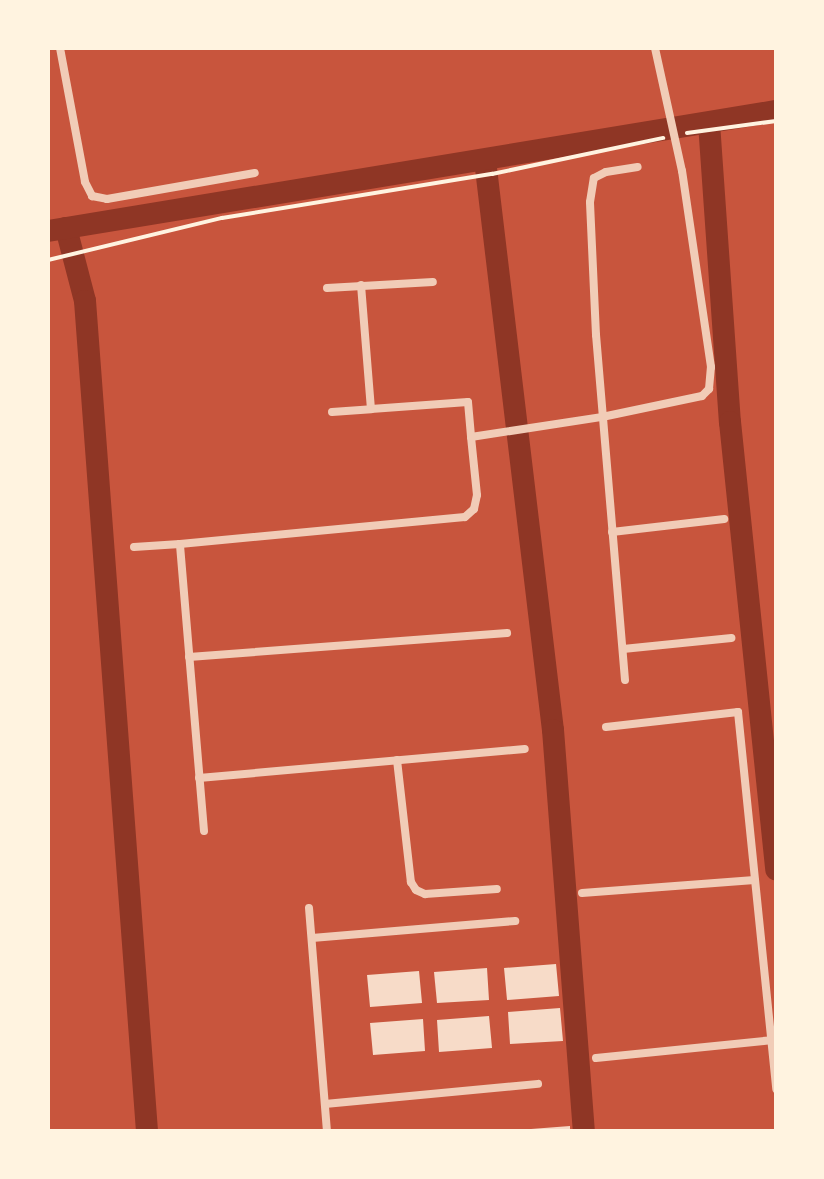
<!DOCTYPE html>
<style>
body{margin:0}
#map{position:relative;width:824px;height:1179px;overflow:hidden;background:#c8553d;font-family:"Golos Text",sans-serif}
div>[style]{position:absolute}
.canal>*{height:22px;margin:-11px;padding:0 11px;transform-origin:11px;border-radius:11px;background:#8f3625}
.building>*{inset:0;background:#f7dbc8}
.path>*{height:4px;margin:-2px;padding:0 2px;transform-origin:2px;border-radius:2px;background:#fff3e0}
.minor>*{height:8px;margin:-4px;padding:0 4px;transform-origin:4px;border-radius:4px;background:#f1ccb7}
span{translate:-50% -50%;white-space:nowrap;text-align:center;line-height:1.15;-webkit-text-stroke:8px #fff3e0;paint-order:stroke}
.frame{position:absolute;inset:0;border:50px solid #fff3e0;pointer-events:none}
</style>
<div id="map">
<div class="canal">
<div style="left:709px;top:123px;width:300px;rotate:86deg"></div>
<div style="left:730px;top:422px;width:450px;rotate:84.1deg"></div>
<div style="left:485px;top:160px;width:574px;rotate:83.2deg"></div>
<div style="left:553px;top:730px;width:402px;rotate:85.6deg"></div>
<div style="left:66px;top:228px;width:75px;rotate:75.4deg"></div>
<div style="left:85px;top:301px;width:832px;rotate:85.73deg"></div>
<div style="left:48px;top:231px;width:738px;rotate:-9.36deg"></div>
</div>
<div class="building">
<div style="clip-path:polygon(556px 964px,559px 996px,507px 1000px,504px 968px)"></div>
<div style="clip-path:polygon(487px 968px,489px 1000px,437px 1003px,434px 972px)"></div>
<div style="clip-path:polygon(419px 971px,422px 1003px,370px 1007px,367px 975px)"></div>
<div style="clip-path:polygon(560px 1008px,563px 1041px,510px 1044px,508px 1012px)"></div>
<div style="clip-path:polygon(489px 1016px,492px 1048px,439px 1052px,437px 1020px)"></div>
<div style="clip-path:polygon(423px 1019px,425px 1051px,373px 1055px,370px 1023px)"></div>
<div style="clip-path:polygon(570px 1126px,570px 1131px,531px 1131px,531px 1129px)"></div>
</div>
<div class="path">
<div style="left:687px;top:133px;width:90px;rotate:-7.7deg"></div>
<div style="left:48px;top:260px;width:179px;rotate:-13.6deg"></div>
<div style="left:222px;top:218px;width:274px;rotate:-9.3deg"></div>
<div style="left:492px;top:174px;width:175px;rotate:-11.9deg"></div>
</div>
<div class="minor">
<div style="left:60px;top:48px;width:136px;rotate:79.4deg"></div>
<div style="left:85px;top:182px;width:16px;rotate:63deg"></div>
<div style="left:92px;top:196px;width:15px;rotate:11deg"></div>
<div style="left:107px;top:199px;width:150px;rotate:-10deg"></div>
<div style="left:361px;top:285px;width:124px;rotate:85.4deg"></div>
<div style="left:371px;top:409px;width:97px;rotate:-4.1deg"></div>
<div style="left:468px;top:402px;width:35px;rotate:85deg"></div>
<div style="left:471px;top:437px;width:133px;rotate:-8.7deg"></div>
<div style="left:602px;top:417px;width:102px;rotate:-11.9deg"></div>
<div style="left:702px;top:396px;width:10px;rotate:-45deg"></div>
<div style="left:709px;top:389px;width:22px;rotate:-85deg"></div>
<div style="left:711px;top:367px;width:198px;rotate:-98.4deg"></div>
<div style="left:682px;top:171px;width:126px;rotate:-102.4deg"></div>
<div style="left:327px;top:288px;width:106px;rotate:-3.2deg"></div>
<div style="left:332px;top:412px;width:39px;rotate:-4deg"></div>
<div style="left:612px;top:532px;width:113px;rotate:-6.6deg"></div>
<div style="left:134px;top:547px;width:46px;rotate:-3.7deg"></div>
<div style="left:623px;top:649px;width:109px;rotate:-5.8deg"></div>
<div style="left:189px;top:657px;width:319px;rotate:-4.3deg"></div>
<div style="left:625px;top:680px;width:346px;rotate:-94.8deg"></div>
<div style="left:596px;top:335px;width:133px;rotate:-92.6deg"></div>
<div style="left:590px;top:202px;width:24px;rotate:-81deg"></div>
<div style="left:594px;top:178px;width:13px;rotate:-27deg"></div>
<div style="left:606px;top:172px;width:32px;rotate:-9deg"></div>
<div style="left:606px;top:727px;width:133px;rotate:-6.5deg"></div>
<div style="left:738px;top:712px;width:379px;rotate:84.2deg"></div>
<div style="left:397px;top:760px;width:123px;rotate:83.5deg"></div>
<div style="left:411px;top:882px;width:9px;rotate:58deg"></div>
<div style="left:416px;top:890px;width:10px;rotate:24deg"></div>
<div style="left:425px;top:894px;width:72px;rotate:-4deg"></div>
<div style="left:199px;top:778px;width:327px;rotate:-5.1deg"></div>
<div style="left:204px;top:831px;width:288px;rotate:-94.8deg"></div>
<div style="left:180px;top:544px;width:286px;rotate:-5.4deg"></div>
<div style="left:465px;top:517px;width:12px;rotate:-42deg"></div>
<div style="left:474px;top:509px;width:14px;rotate:-78deg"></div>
<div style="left:477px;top:495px;width:58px;rotate:-95.9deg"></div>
<div style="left:582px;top:893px;width:173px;rotate:-4.3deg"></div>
<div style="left:309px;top:908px;width:224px;rotate:85.4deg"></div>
<div style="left:312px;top:938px;width:204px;rotate:-4.8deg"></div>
<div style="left:596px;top:1058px;width:177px;rotate:-5.8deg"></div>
<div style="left:325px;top:1104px;width:214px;rotate:-5.4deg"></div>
</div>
<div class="frame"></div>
</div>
